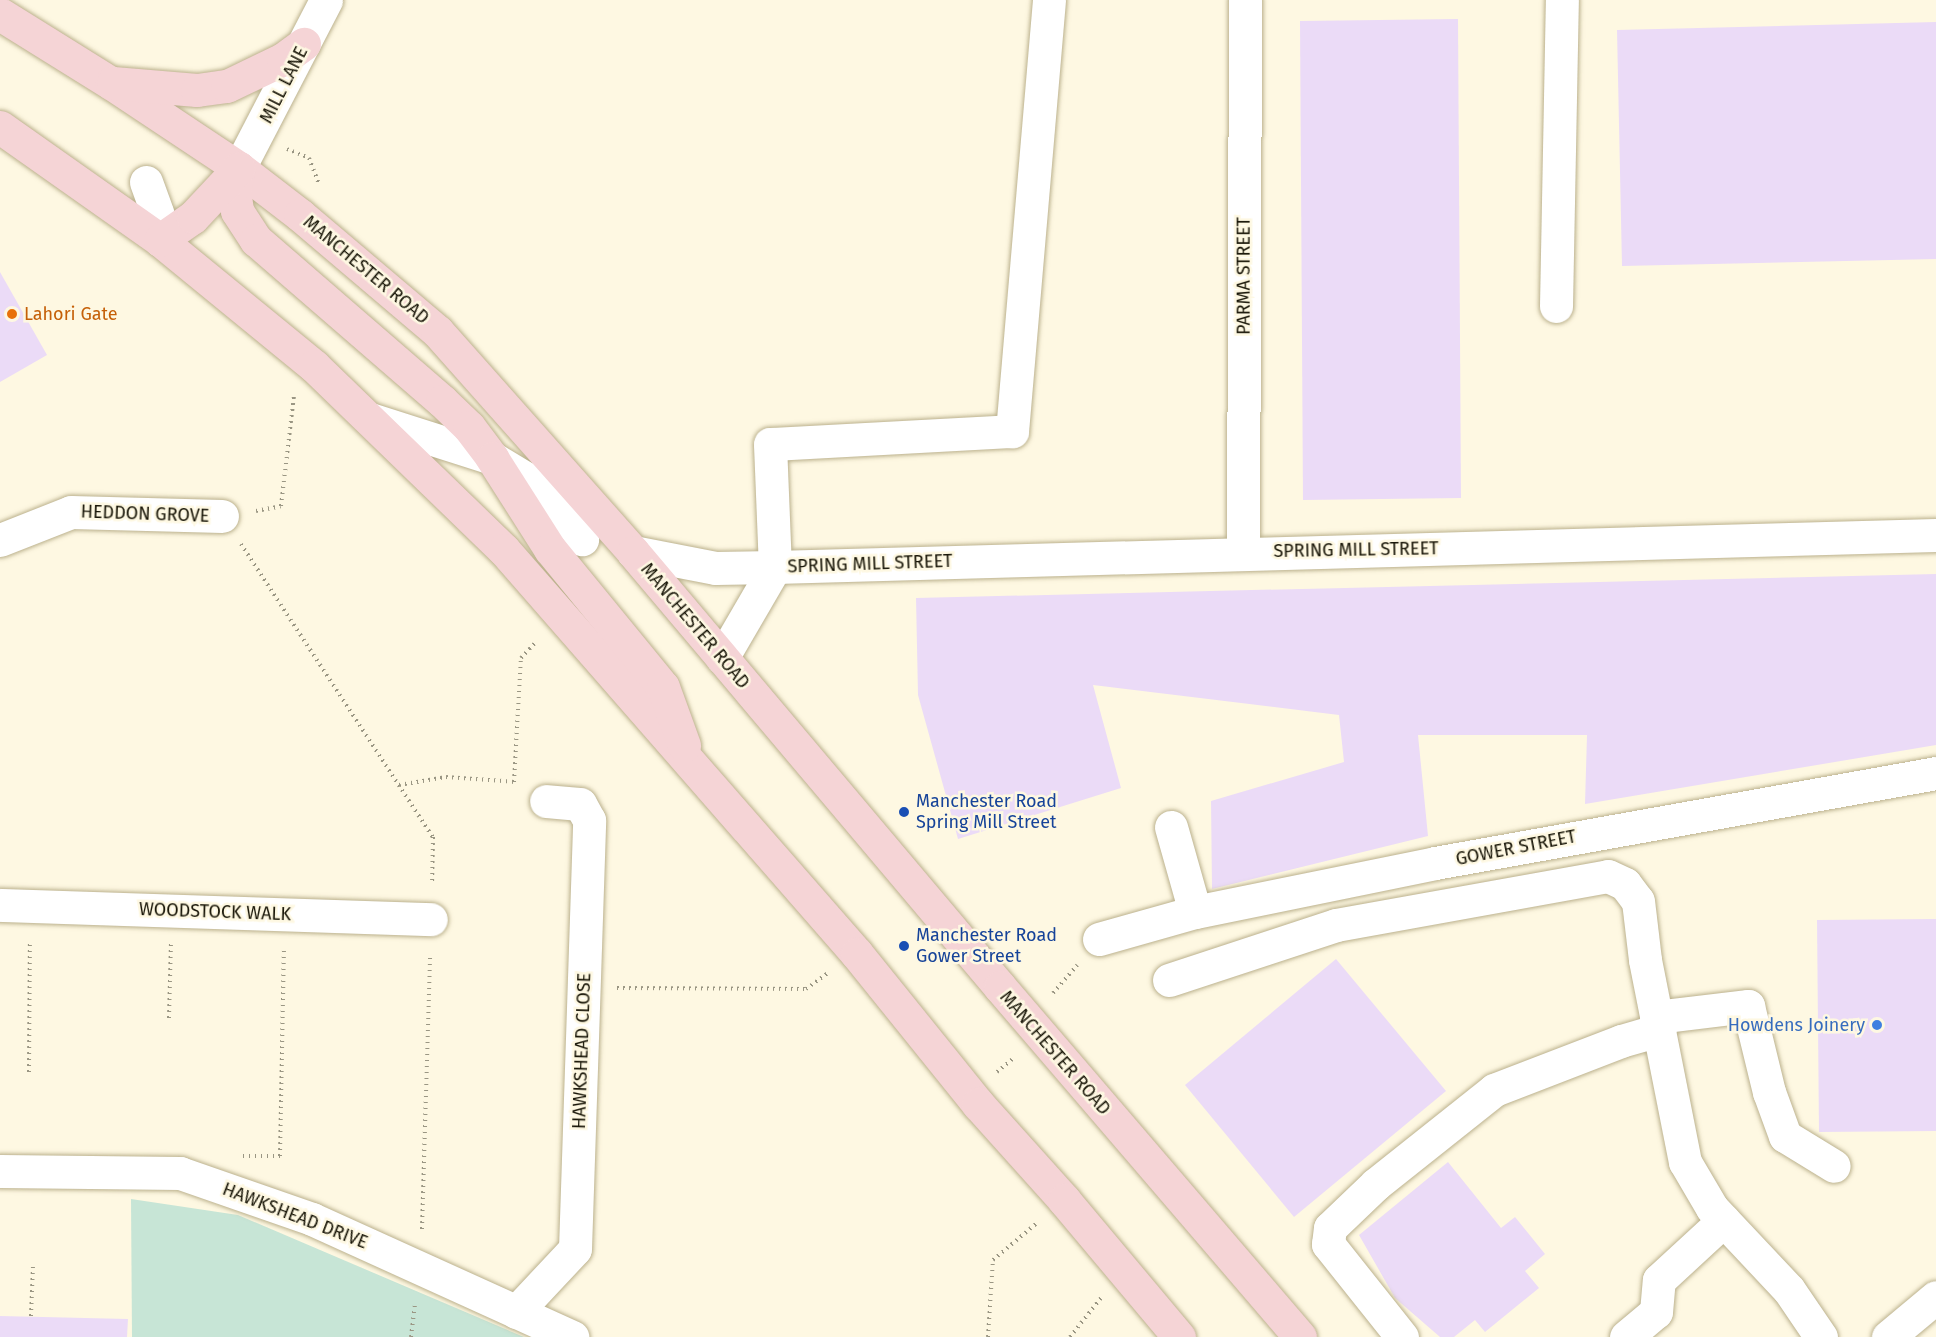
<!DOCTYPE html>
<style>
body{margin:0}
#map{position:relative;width:1936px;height:1337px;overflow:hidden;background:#fef8e2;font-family:"Fira Sans",sans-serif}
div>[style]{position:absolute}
.green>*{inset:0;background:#c7e5d6}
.building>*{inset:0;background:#ebdbf7}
.path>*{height:4px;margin-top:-2px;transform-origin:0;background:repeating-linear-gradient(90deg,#9a9683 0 1.5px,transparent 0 6px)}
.roads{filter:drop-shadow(0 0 2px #bbb18d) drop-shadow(0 0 2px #bbb18d)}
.minor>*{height:33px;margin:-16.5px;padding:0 16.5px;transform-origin:16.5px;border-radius:16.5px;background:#fff}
.major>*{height:33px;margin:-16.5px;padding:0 16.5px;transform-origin:16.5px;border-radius:16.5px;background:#f5d4d6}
.dots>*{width:16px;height:16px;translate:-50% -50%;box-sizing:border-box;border:3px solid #fef8e2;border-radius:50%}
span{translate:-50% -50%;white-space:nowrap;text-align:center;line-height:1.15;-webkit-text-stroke:5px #fef8e2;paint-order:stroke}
.street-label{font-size:18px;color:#181507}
.food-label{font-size:18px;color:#c56008}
.left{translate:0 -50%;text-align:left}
.transit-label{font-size:18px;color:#164399}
.shop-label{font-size:18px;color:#366cbe}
.right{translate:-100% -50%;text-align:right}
</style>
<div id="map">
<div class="green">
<div style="clip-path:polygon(131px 1199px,238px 1215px,524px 1337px,132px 1337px)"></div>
</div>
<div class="building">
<div style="clip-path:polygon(1458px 19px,1461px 498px,1303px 500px,1300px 21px)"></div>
<div style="clip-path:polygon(1936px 22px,1936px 259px,1622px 266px,1617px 30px)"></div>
<div style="clip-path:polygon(0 272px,47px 355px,0 382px)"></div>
<div style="clip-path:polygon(1936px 574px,1936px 745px,1585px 804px,1587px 735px,1418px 735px,1428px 836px,1212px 889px,1211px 801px,1344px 762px,1339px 715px,1093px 685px,1121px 788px,958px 839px,918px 695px,916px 598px)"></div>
<div style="clip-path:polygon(1936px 919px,1936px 1131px,1819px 1132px,1817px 920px)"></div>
<div style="clip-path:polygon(1336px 959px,1446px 1091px,1294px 1217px,1185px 1085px)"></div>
<div style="clip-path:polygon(1448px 1162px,1501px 1228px,1515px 1217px,1545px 1254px,1525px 1271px,1539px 1288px,1485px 1332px,1475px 1320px,1454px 1337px,1440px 1337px,1395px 1298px,1359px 1235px)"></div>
<div style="clip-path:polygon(0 1316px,128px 1319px,127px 1337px,0 1337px)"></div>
</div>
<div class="path">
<div style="left:287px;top:149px;width:24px;rotate:22deg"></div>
<div style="left:309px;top:158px;width:26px;rotate:69deg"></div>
<div style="left:256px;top:511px;width:25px;rotate:-11deg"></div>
<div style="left:281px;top:506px;width:111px;rotate:-83.3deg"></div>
<div style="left:241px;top:544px;width:350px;rotate:56.8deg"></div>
<div style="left:433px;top:837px;width:47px;rotate:91.2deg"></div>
<div style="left:514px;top:782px;width:124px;rotate:-86.8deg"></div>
<div style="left:521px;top:658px;width:22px;rotate:-47deg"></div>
<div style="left:399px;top:785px;width:48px;rotate:-9.7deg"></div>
<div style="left:446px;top:777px;width:69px;rotate:4.1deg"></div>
<div style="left:617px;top:988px;width:189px;rotate:0.3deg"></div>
<div style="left:806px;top:989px;width:26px;rotate:-36deg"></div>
<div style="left:1053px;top:993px;width:37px;rotate:-49deg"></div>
<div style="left:169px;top:1018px;width:74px;rotate:-88.5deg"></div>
<div style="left:29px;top:1072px;width:132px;rotate:-89.6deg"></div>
<div style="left:997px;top:1072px;width:23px;rotate:-40deg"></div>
<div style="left:243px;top:1156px;width:37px"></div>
<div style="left:280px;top:1156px;width:207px;rotate:-88.9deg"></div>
<div style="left:422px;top:1229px;width:274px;rotate:-88.3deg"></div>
<div style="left:31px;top:1316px;width:49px;rotate:-87.7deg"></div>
<div style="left:411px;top:1337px;width:32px;rotate:-83deg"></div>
<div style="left:988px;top:1337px;width:77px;rotate:-86.3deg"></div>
<div style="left:993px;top:1260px;width:57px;rotate:-40.1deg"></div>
<div style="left:1070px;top:1337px;width:50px;rotate:-51.5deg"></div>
</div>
<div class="roads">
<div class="minor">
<div style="left:1049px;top:0;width:433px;rotate:94.9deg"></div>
<div style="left:1012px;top:431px;width:242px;rotate:176.9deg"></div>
<div style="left:770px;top:444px;width:123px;rotate:87.7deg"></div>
<div style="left:775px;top:567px;width:1161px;rotate:-1.58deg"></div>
<div style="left:239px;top:168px;width:189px;rotate:-62.6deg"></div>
<div style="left:146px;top:182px;width:33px;rotate:70deg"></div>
<div style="left:157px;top:213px;width:27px;rotate:84deg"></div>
<div style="left:1556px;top:306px;width:306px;rotate:-88.9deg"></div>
<div style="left:370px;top:419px;width:128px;rotate:17.7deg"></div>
<div style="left:492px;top:458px;width:39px;rotate:31deg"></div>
<div style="left:525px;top:478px;width:48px;rotate:43.3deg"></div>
<div style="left:560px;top:511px;width:36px;rotate:52deg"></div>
<div style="left:0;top:540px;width:76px;rotate:-21.5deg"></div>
<div style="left:71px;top:512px;width:151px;rotate:1.5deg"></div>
<div style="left:633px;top:552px;width:84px;rotate:11deg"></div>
<div style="left:715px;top:568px;width:60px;rotate:-1deg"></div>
<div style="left:775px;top:567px;width:105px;rotate:120.2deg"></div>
<div style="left:1243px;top:553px;width:553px;rotate:-89.79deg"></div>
<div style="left:1171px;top:827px;width:88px;rotate:74.2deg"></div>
<div style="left:0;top:905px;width:431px;rotate:1.9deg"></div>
<div style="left:1099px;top:939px;width:100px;rotate:-15.7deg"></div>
<div style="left:1195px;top:912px;width:245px;rotate:-11.5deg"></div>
<div style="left:1435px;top:863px;width:509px;rotate:-10.18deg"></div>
<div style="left:1169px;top:980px;width:176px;rotate:-18.2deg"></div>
<div style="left:1336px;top:925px;width:276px;rotate:-10.2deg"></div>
<div style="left:1608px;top:876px;width:19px;rotate:25deg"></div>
<div style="left:1625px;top:884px;width:21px;rotate:53deg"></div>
<div style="left:1638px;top:901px;width:59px;rotate:83.2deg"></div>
<div style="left:1645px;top:960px;width:206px;rotate:78.8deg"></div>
<div style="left:1685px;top:1162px;width:53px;rotate:59.6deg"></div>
<div style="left:1712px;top:1208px;width:112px;rotate:46.8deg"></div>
<div style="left:1789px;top:1290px;width:57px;rotate:55.8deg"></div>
<div style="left:1656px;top:1017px;width:93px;rotate:-6.8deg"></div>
<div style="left:1748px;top:1006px;width:89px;rotate:76.3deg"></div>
<div style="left:1769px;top:1092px;width:47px;rotate:70deg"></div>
<div style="left:1785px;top:1136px;width:57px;rotate:31.5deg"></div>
<div style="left:0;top:1171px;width:180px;rotate:0.6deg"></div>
<div style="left:180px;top:1173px;width:140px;rotate:19.2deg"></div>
<div style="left:312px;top:1219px;width:286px;rotate:24.4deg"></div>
<div style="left:516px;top:1312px;width:86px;rotate:-46.9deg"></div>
<div style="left:575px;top:1249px;width:429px;rotate:-88.1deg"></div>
<div style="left:589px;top:820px;width:18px;rotate:-119deg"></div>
<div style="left:580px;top:804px;width:34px;rotate:-175deg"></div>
<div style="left:1402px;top:1337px;width:119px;rotate:-128.5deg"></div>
<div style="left:1328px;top:1244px;width:16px;rotate:-83deg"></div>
<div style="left:1330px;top:1228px;width:64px;rotate:-43.7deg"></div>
<div style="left:1376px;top:1184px;width:151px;rotate:-38.5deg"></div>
<div style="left:1494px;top:1090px;width:136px;rotate:-21.1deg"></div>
<div style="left:1621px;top:1041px;width:40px;rotate:-16deg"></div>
<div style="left:1626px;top:1337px;width:39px;rotate:-40deg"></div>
<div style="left:1656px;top:1312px;width:32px;rotate:-85deg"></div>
<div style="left:1659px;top:1280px;width:88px;rotate:-42.7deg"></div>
<div style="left:1888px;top:1337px;width:62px;rotate:-39.8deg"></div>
</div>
<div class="major">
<div style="left:0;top:14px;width:131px;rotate:31.9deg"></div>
<div style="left:111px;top:83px;width:154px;rotate:33.6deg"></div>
<div style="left:239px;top:168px;width:77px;rotate:37.6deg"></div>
<div style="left:300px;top:215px;width:180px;rotate:40.3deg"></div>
<div style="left:437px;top:331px;width:295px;rotate:48.4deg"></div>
<div style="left:633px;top:552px;width:569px;rotate:49.85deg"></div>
<div style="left:1000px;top:987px;width:461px;rotate:49.4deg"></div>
<div style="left:113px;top:83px;width:84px;rotate:4.8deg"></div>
<div style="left:197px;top:90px;width:30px;rotate:-8deg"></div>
<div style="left:227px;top:86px;width:62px;rotate:-25.7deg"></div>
<div style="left:283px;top:59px;width:26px;rotate:-36deg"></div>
<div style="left:0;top:127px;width:196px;rotate:35.2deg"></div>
<div style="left:160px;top:240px;width:199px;rotate:39.3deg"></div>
<div style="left:314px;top:366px;width:264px;rotate:44.1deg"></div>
<div style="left:504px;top:550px;width:536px;rotate:48.85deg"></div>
<div style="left:857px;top:954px;width:193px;rotate:51.1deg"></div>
<div style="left:978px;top:1104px;width:129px;rotate:48.1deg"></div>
<div style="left:1064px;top:1200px;width:179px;rotate:50deg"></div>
<div style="left:239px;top:168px;width:22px;rotate:103deg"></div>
<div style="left:234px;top:189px;width:22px;rotate:82deg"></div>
<div style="left:237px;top:211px;width:35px;rotate:57deg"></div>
<div style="left:256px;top:240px;width:246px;rotate:40.9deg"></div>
<div style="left:442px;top:401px;width:37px;rotate:44deg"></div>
<div style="left:469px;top:427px;width:39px;rotate:53deg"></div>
<div style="left:492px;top:458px;width:108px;rotate:57.5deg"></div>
<div style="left:550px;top:549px;width:178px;rotate:50.7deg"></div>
<div style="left:663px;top:687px;width:62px;rotate:70.1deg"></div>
<div style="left:160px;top:240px;width:40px;rotate:-34.9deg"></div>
<div style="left:193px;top:217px;width:67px;rotate:-46.8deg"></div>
</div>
</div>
<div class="dots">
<div style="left:12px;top:314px;background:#e8710a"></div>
<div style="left:904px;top:812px;background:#1a4fb4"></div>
<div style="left:904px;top:946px;background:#1a4fb4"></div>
<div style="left:1877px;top:1025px;background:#3f7fe0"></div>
</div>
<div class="street-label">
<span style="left:284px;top:85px;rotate:-63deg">MILL LANE</span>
<span style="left:366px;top:270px;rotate:40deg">MANCHESTER ROAD</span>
<span style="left:1244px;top:276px;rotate:-90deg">PARMA STREET</span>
<span style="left:145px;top:514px;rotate:2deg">HEDDON GROVE</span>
<span style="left:1356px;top:550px;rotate:-1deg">SPRING MILL STREET</span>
<span style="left:870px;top:564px;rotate:-2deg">SPRING MILL STREET</span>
<span style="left:695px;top:626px;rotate:50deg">MANCHESTER ROAD</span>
<span style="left:1516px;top:848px;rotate:-11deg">GOWER STREET</span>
<span style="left:215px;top:912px;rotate:2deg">WOODSTOCK WALK</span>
<span style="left:582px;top:1051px;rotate:-88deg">HAWKSHEAD CLOSE</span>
<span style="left:1055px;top:1053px;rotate:49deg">MANCHESTER ROAD</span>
<span style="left:295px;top:1216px;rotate:21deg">HAWKSHEAD DRIVE</span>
</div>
<div class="food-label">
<span class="left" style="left:24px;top:314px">Lahori Gate</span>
</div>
<div class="transit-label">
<span class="left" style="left:916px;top:812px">Manchester Road<br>Spring Mill Street</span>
<span class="left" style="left:916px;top:946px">Manchester Road<br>Gower Street</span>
</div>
<div class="shop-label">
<span class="right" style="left:1865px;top:1025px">Howdens Joinery</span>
</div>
</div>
